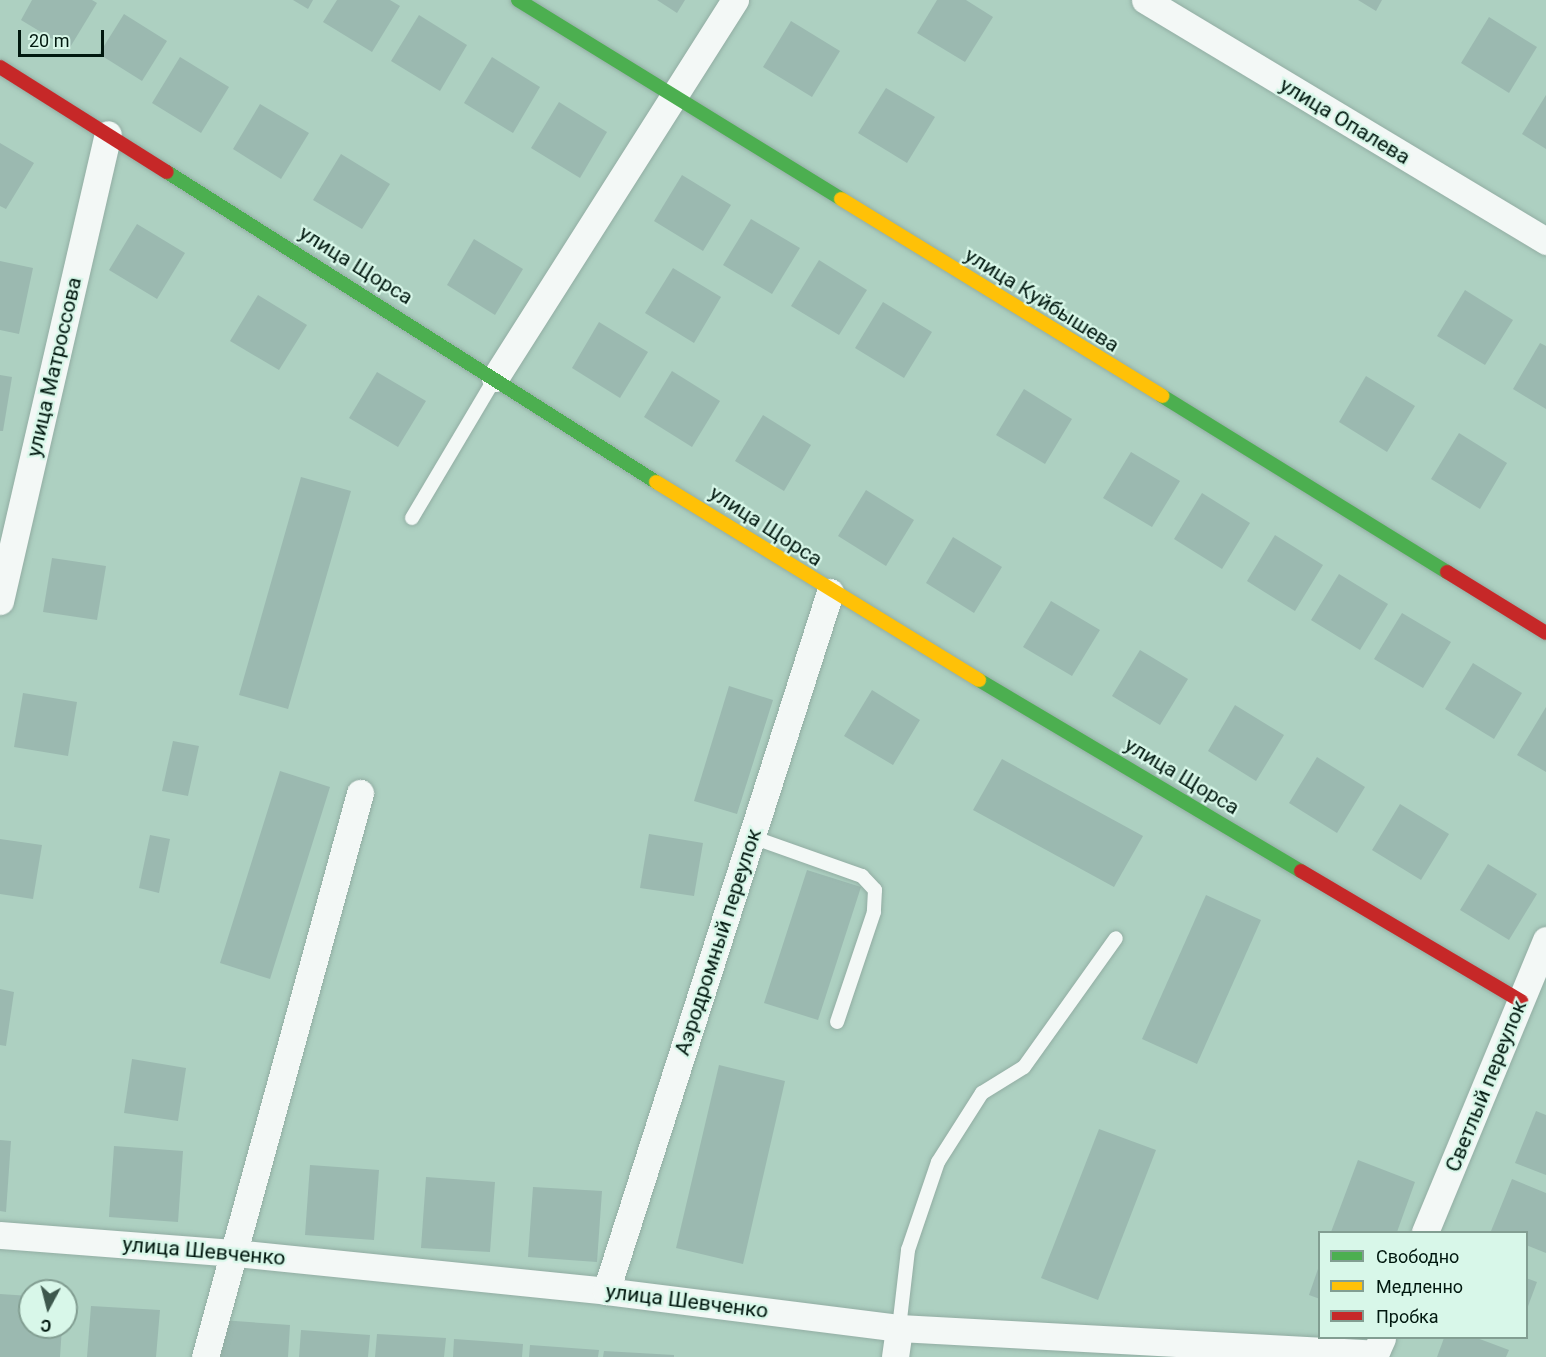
<!DOCTYPE html>
<meta charset="utf-8">
<style>
body{margin:0}
#map{position:relative;width:1546px;height:1357px;overflow:hidden;background:#add0c1;font-family:Roboto,sans-serif}
div>[style]{position:absolute}
.building>*{inset:0;background:#9bb9b0}
.roads{filter:drop-shadow(0 0 2px #92ada3) drop-shadow(0 0 2px #92ada3)}
.lane>*{height:14px;margin:-7px;padding:0 7px;transform-origin:7px;border-radius:7px;background:#f3f8f6}
.street>*{height:27px;margin:-13.5px;padding:0 13.5px;transform-origin:13.5px;border-radius:13.5px;background:#f3f8f6}
.fast>*{height:14px;margin:-7px;padding:0 7px;transform-origin:7px;border-radius:7px;background:#4caf50}
.slow>*{height:14px;margin:-7px;padding:0 7px;transform-origin:7px;border-radius:7px;background:#ffc107}
.jam>*{height:14px;margin:-7px;padding:0 7px;transform-origin:7px;border-radius:7px;background:#c62828}
span{translate:-50% -50%;white-space:nowrap;text-align:center;line-height:1.15;-webkit-text-stroke:4.5px #d8f7e9;paint-order:stroke}
.street-label{font-size:21px;color:#01180f}
.legend{position:absolute;left:1318px;top:1231px;width:210px;height:108px;box-sizing:border-box;background:#d8f7e9;border:2px solid #829e92;margin:0;padding:8px 10px;list-style:none;font-size:18px;color:#01180f}
.legend li{display:flex;align-items:center;gap:12px;height:30px}
.legend b{width:30px;border:2px solid #829e92}
.north{position:absolute;left:18px;top:1279px;width:60px;height:60px;box-sizing:border-box;background:#d8f7e9;border:2px solid #829e92;border-radius:50%;rotate:187deg;font-size:16px;font-weight:700;line-height:24px;text-align:center;color:#01180f}
.north::after{content:'';display:block;margin:auto;width:21px;height:27px;background:#3d584d;clip-path:polygon(50% 0,100% 100%,50% 72%,0 100%)}
.scale{position:absolute;left:18px;top:30px;width:86px;height:27px;box-sizing:border-box;border:3px solid #01180f;border-top:0;padding-left:8px;font-size:18px;line-height:21px;white-space:nowrap;color:#01180f;-webkit-text-stroke:4px #d8f7e9;paint-order:stroke}
</style>
<div id="map">
<div class="building">
<div style="clip-path:polygon(32px 0,92px 0,97px 3px,69px 49px,21px 20px)"></div>
<div style="clip-path:polygon(293px 0,313px 0,308px 9px)"></div>
<div style="clip-path:polygon(337px 0,390px 0,400px 6px,372px 52px,323px 22px)"></div>
<div style="clip-path:polygon(657px 0,685px 0,677px 13px)"></div>
<div style="clip-path:polygon(937px 0,966px 0,993px 17px,965px 62px,917px 33px)"></div>
<div style="clip-path:polygon(1358px 0,1382px 0,1376px 11px)"></div>
<div style="clip-path:polygon(124px 14px,167px 41px,142px 81px,99px 54px)"></div>
<div style="clip-path:polygon(419px 15px,467px 45px,440px 91px,391px 61px)"></div>
<div style="clip-path:polygon(1489px 17px,1537px 47px,1509px 93px,1461px 63px)"></div>
<div style="clip-path:polygon(791px 21px,840px 51px,812px 97px,763px 67px)"></div>
<div style="clip-path:polygon(180px 57px,229px 87px,201px 133px,152px 103px)"></div>
<div style="clip-path:polygon(492px 57px,540px 87px,513px 133px,464px 103px)"></div>
<div style="clip-path:polygon(886px 88px,935px 117px,907px 163px,858px 133px)"></div>
<div style="clip-path:polygon(1546px 95px,1546px 149px,1522px 134px)"></div>
<div style="clip-path:polygon(559px 102px,607px 132px,580px 178px,531px 148px)"></div>
<div style="clip-path:polygon(260px 104px,309px 133px,281px 179px,233px 149px)"></div>
<div style="clip-path:polygon(0 143px,34px 163px,6px 209px,0 206px)"></div>
<div style="clip-path:polygon(341px 154px,390px 184px,362px 229px,313px 200px)"></div>
<div style="clip-path:polygon(682px 175px,731px 205px,703px 251px,654px 221px)"></div>
<div style="clip-path:polygon(751px 219px,800px 248px,772px 294px,723px 265px)"></div>
<div style="clip-path:polygon(137px 224px,185px 253px,157px 299px,109px 270px)"></div>
<div style="clip-path:polygon(474px 239px,523px 269px,495px 315px,447px 285px)"></div>
<div style="clip-path:polygon(819px 260px,867px 290px,839px 335px,791px 306px)"></div>
<div style="clip-path:polygon(0 261px,33px 268px,19px 334px,0 330px)"></div>
<div style="clip-path:polygon(673px 268px,721px 297px,694px 343px,645px 313px)"></div>
<div style="clip-path:polygon(1465px 290px,1513px 320px,1485px 365px,1437px 336px)"></div>
<div style="clip-path:polygon(258px 295px,307px 325px,279px 370px,230px 341px)"></div>
<div style="clip-path:polygon(883px 302px,932px 332px,904px 378px,855px 348px)"></div>
<div style="clip-path:polygon(599px 322px,648px 352px,620px 398px,572px 368px)"></div>
<div style="clip-path:polygon(1540px 343px,1546px 346px,1546px 409px,1513px 389px)"></div>
<div style="clip-path:polygon(672px 371px,720px 401px,692px 447px,644px 417px)"></div>
<div style="clip-path:polygon(377px 372px,426px 401px,398px 447px,349px 418px)"></div>
<div style="clip-path:polygon(0 375px,12px 377px,3px 431px,0 431px)"></div>
<div style="clip-path:polygon(1366px 376px,1415px 406px,1387px 452px,1339px 422px)"></div>
<div style="clip-path:polygon(1024px 389px,1072px 419px,1045px 464px,996px 435px)"></div>
<div style="clip-path:polygon(763px 415px,811px 445px,784px 491px,735px 461px)"></div>
<div style="clip-path:polygon(1459px 433px,1507px 463px,1480px 509px,1431px 479px)"></div>
<div style="clip-path:polygon(1131px 452px,1180px 481px,1152px 527px,1103px 498px)"></div>
<div style="clip-path:polygon(301px 477px,351px 491px,288px 709px,239px 695px)"></div>
<div style="clip-path:polygon(866px 490px,914px 520px,886px 566px,838px 536px)"></div>
<div style="clip-path:polygon(1202px 493px,1250px 523px,1222px 569px,1174px 539px)"></div>
<div style="clip-path:polygon(1275px 535px,1323px 565px,1295px 611px,1247px 581px)"></div>
<div style="clip-path:polygon(953px 537px,1002px 567px,974px 613px,926px 583px)"></div>
<div style="clip-path:polygon(52px 558px,106px 566px,97px 620px,43px 612px)"></div>
<div style="clip-path:polygon(1339px 574px,1388px 604px,1360px 650px,1311px 620px)"></div>
<div style="clip-path:polygon(1051px 601px,1100px 630px,1072px 676px,1023px 647px)"></div>
<div style="clip-path:polygon(1402px 613px,1451px 642px,1423px 688px,1374px 659px)"></div>
<div style="clip-path:polygon(1140px 650px,1188px 679px,1160px 725px,1112px 696px)"></div>
<div style="clip-path:polygon(1473px 663px,1522px 693px,1494px 739px,1445px 709px)"></div>
<div style="clip-path:polygon(729px 686px,773px 700px,737px 814px,694px 801px)"></div>
<div style="clip-path:polygon(872px 690px,920px 720px,893px 765px,844px 736px)"></div>
<div style="clip-path:polygon(23px 693px,77px 702px,68px 756px,14px 747px)"></div>
<div style="clip-path:polygon(1235px 705px,1284px 735px,1256px 781px,1208px 751px)"></div>
<div style="clip-path:polygon(1546px 707px,1546px 772px,1517px 755px)"></div>
<div style="clip-path:polygon(173px 741px,199px 746px,188px 796px,162px 791px)"></div>
<div style="clip-path:polygon(1317px 757px,1365px 787px,1337px 833px,1289px 803px)"></div>
<div style="clip-path:polygon(1002px 759px,1143px 836px,1114px 887px,973px 810px)"></div>
<div style="clip-path:polygon(280px 771px,330px 787px,270px 979px,220px 963px)"></div>
<div style="clip-path:polygon(1400px 804px,1449px 834px,1421px 880px,1372px 850px)"></div>
<div style="clip-path:polygon(649px 834px,703px 843px,694px 896px,640px 888px)"></div>
<div style="clip-path:polygon(150px 835px,170px 839px,159px 893px,139px 888px)"></div>
<div style="clip-path:polygon(0 839px,42px 845px,33px 899px,0 894px)"></div>
<div style="clip-path:polygon(1488px 864px,1537px 894px,1509px 940px,1460px 910px)"></div>
<div style="clip-path:polygon(807px 870px,861px 887px,818px 1020px,764px 1003px)"></div>
<div style="clip-path:polygon(1206px 895px,1261px 920px,1197px 1064px,1142px 1039px)"></div>
<div style="clip-path:polygon(0 989px,14px 992px,6px 1046px,0 1045px)"></div>
<div style="clip-path:polygon(132px 1059px,186px 1068px,178px 1121px,124px 1113px)"></div>
<div style="clip-path:polygon(719px 1065px,785px 1081px,743px 1264px,676px 1248px)"></div>
<div style="clip-path:polygon(1536px 1111px,1546px 1115px,1546px 1175px,1515px 1163px)"></div>
<div style="clip-path:polygon(1099px 1129px,1156px 1150px,1098px 1300px,1041px 1278px)"></div>
<div style="clip-path:polygon(0 1140px,11px 1141px,6px 1212px,0 1211px)"></div>
<div style="clip-path:polygon(114px 1146px,183px 1151px,178px 1222px,109px 1217px)"></div>
<div style="clip-path:polygon(1358px 1160px,1415px 1182px,1397px 1232px,1331px 1232px)"></div>
<div style="clip-path:polygon(310px 1165px,379px 1170px,374px 1240px,305px 1235px)"></div>
<div style="clip-path:polygon(426px 1177px,495px 1182px,490px 1252px,421px 1248px)"></div>
<div style="clip-path:polygon(1512px 1179px,1546px 1193px,1546px 1253px,1526px 1245px,1526px 1232px,1491px 1231px)"></div>
<div style="clip-path:polygon(533px 1187px,602px 1191px,597px 1262px,528px 1257px)"></div>
<div style="clip-path:polygon(1319px 1266px,1320px 1266px,1320px 1299px,1309px 1295px)"></div>
<div style="clip-path:polygon(1526px 1278px,1537px 1282px,1527px 1309px,1526px 1309px)"></div>
<div style="clip-path:polygon(0 1294px,30px 1296px,30px 1327px,62px 1327px,60px 1357px,0 1357px)"></div>
<div style="clip-path:polygon(91px 1306px,160px 1310px,156px 1357px,87px 1357px)"></div>
<div style="clip-path:polygon(221px 1320px,290px 1325px,288px 1357px,219px 1357px)"></div>
<div style="clip-path:polygon(301px 1330px,370px 1335px,368px 1357px,299px 1357px)"></div>
<div style="clip-path:polygon(377px 1334px,446px 1338px,444px 1357px,375px 1357px)"></div>
<div style="clip-path:polygon(1444px 1338px,1477px 1338px,1509px 1350px,1506px 1357px,1437px 1357px)"></div>
<div style="clip-path:polygon(454px 1339px,523px 1344px,522px 1357px,453px 1357px)"></div>
<div style="clip-path:polygon(530px 1345px,599px 1350px,598px 1357px,529px 1357px)"></div>
<div style="clip-path:polygon(604px 1351px,674px 1355px,674px 1357px,603px 1357px)"></div>
</div>
<div class="roads">
<div class="lane">
<div style="left:412px;top:518px;width:163px;rotate:-59.3deg"></div>
<div style="left:752px;top:837px;width:117px;rotate:19.5deg"></div>
<div style="left:862px;top:876px;width:19px;rotate:47deg"></div>
<div style="left:875px;top:890px;width:22px;rotate:93deg"></div>
<div style="left:874px;top:912px;width:116px;rotate:108.6deg"></div>
<div style="left:899px;top:1328px;width:79px;rotate:-83.4deg"></div>
<div style="left:908px;top:1250px;width:93px;rotate:-71.2deg"></div>
<div style="left:938px;top:1162px;width:82px;rotate:-57.5deg"></div>
<div style="left:982px;top:1093px;width:49px;rotate:-31.8deg"></div>
<div style="left:1024px;top:1067px;width:158px;rotate:-54.5deg"></div>
</div>
<div class="street">
<div style="left:1145px;top:0;width:468px;rotate:31deg"></div>
<div style="left:495px;top:378px;width:448px;rotate:-57.6deg"></div>
<div style="left:0;top:601px;width:479px;rotate:-77deg"></div>
<div style="left:1425px;top:1232px;width:316px;rotate:-67.5deg"></div>
<div style="left:0;top:1235px;width:236px;rotate:4.4deg"></div>
<div style="left:235px;top:1253px;width:373px;rotate:5.8deg"></div>
<div style="left:606px;top:1291px;width:295px;rotate:7.2deg"></div>
<div style="left:899px;top:1328px;width:477px;rotate:3.1deg"></div>
<div style="left:1375px;top:1354px;width:17px;rotate:-66deg"></div>
<div style="left:606px;top:1291px;width:734px;rotate:-72.23deg"></div>
<div style="left:205px;top:1357px;width:585px;rotate:-74.63deg"></div>
<div style="left:895px;top:1357px;width:29px;rotate:-82deg"></div>
</div>
<div class="fast">
<div style="left:518px;top:0;width:379px;rotate:31.6deg"></div>
<div style="left:167px;top:172px;width:579px;rotate:32.37deg"></div>
<div style="left:1162px;top:396px;width:335px;rotate:31.7deg"></div>
<div style="left:979px;top:680px;width:374px;rotate:30.7deg"></div>
</div>
<div class="slow">
<div style="left:841px;top:199px;width:377px;rotate:31.5deg"></div>
<div style="left:656px;top:482px;width:379px;rotate:31.5deg"></div>
</div>
<div class="jam">
<div style="left:0;top:67px;width:197px;rotate:32.2deg"></div>
<div style="left:1447px;top:572px;width:116px;rotate:31.6deg"></div>
<div style="left:1301px;top:871px;width:256px;rotate:30.6deg"></div>
</div>
</div>
<div class="street-label">
<span style="left:1345px;top:121px;rotate:31deg">улица Опалева</span>
<span style="left:356px;top:265px;rotate:32deg">улица Щорса</span>
<span style="left:1042px;top:300px;rotate:32deg">улица Куйбышева</span>
<span style="left:54px;top:367px;rotate:-77deg">улица Матроссова</span>
<span style="left:766px;top:526px;rotate:33deg">улица Щорса</span>
<span style="left:1182px;top:776px;rotate:31deg">улица Щорса</span>
<span style="left:718px;top:942px;rotate:-72deg">Аэродромный переулок</span>
<span style="left:1486px;top:1086px;rotate:-68deg">Светлый переулок</span>
<span style="left:204px;top:1251px;rotate:5deg">улица Шевченко</span>
<span style="left:687px;top:1301px;rotate:7deg">улица Шевченко</span>
</div>
<ul class="legend">
<li><b style="height:8px;background:#4caf50"></b>Свободно</li>
<li><b style="height:8px;background:#ffc107"></b>Медленно</li>
<li><b style="height:8px;background:#c62828"></b>Пробка</li>
</ul>
<div class="north">С</div>
<div class="scale">20 m</div>
</div>
